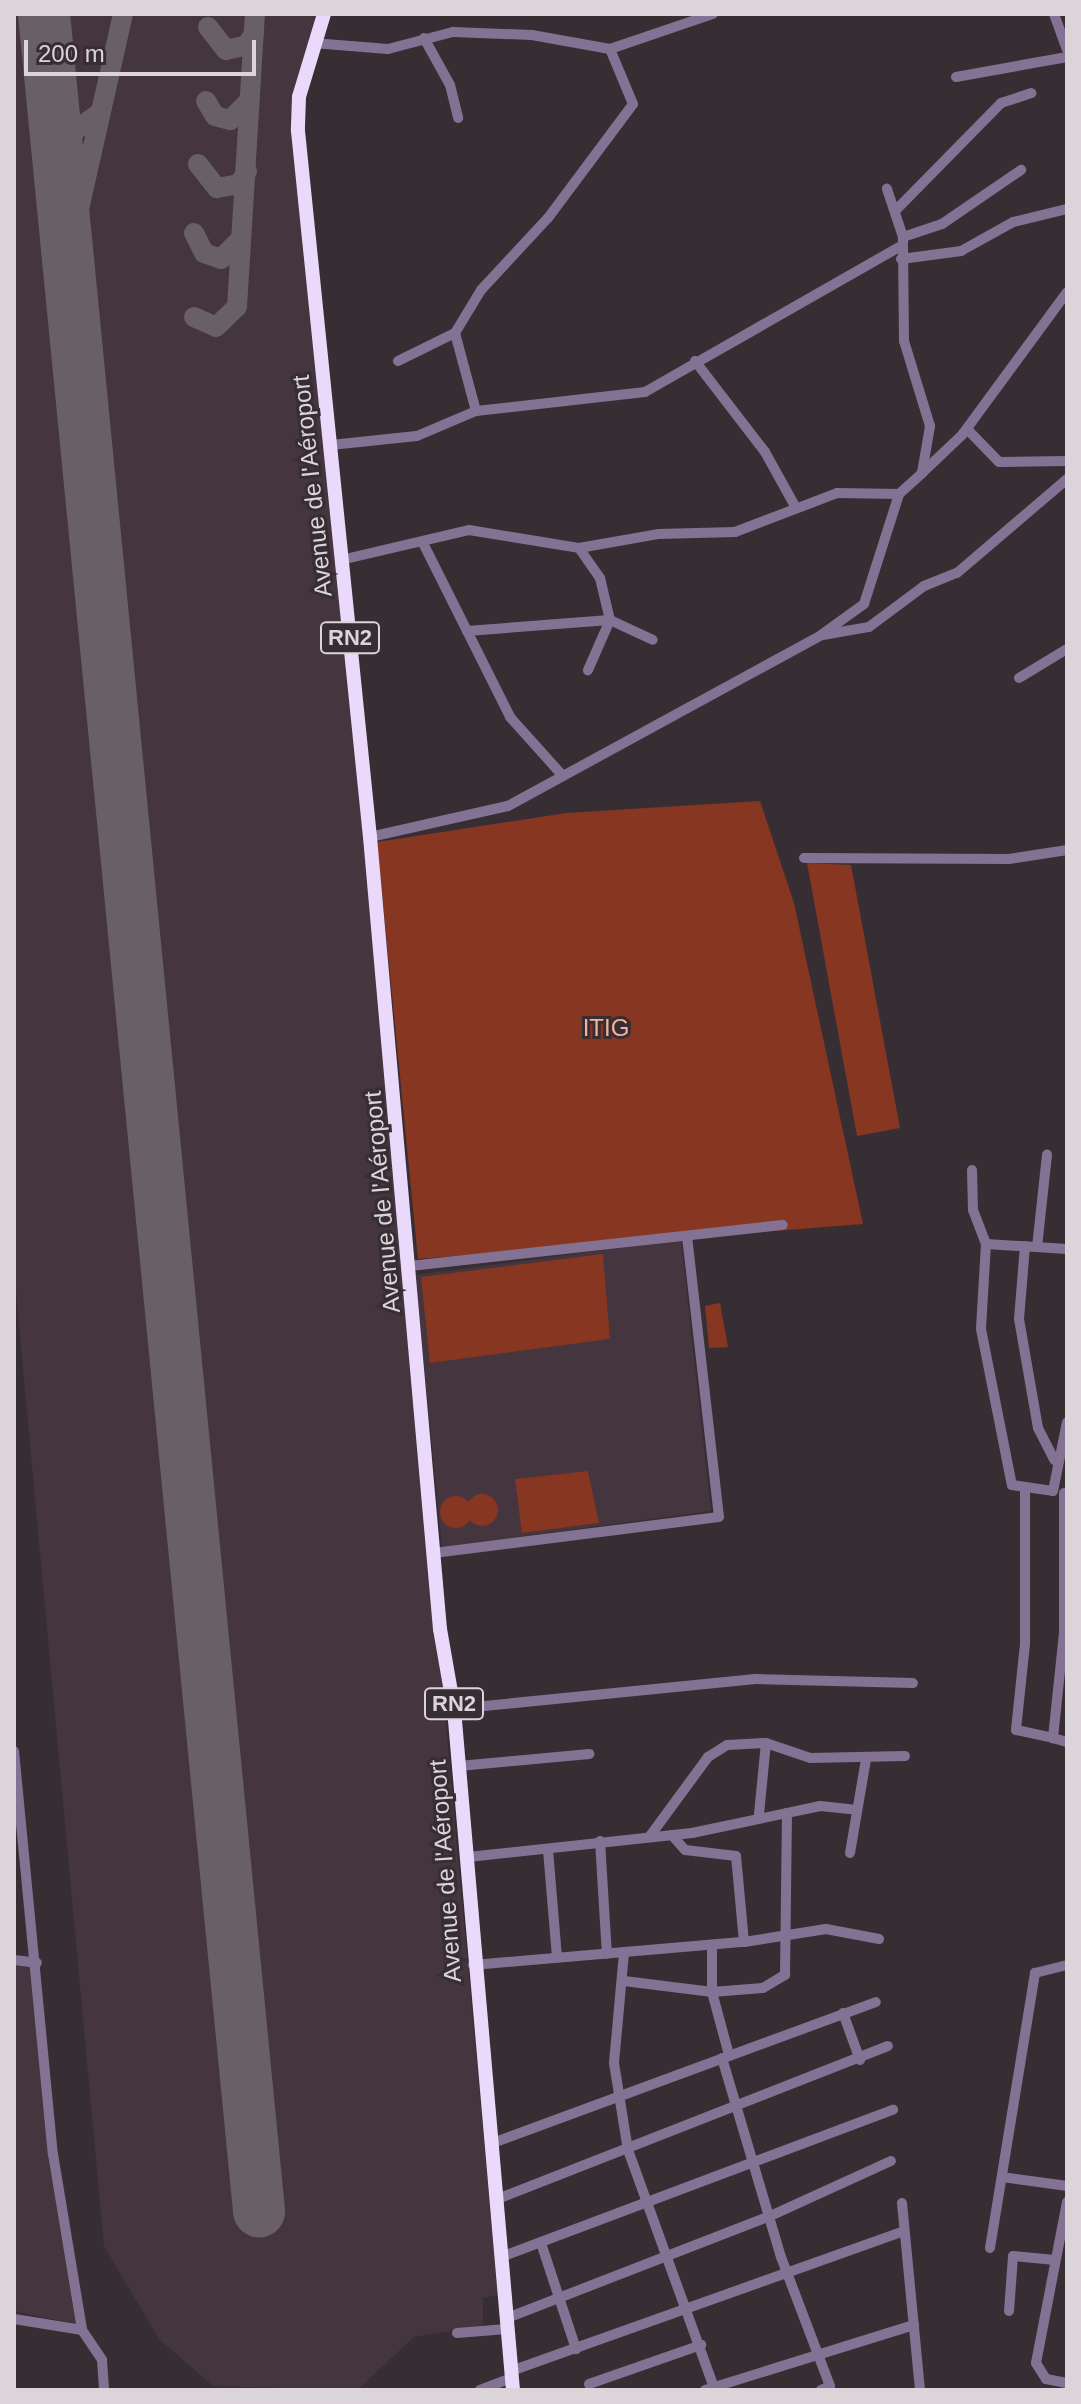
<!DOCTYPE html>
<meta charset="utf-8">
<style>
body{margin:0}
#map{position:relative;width:1081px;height:2404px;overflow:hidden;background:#372e34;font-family:Arial,sans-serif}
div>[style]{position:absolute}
.built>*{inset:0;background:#44353f}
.green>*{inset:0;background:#863621}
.round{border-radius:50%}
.taxiway>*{height:20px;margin:-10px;padding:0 10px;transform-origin:10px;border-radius:10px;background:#686066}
.runway>*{height:52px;margin:-26px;padding:0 26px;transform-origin:26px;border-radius:26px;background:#686066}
.minor>*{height:10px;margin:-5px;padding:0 5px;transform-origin:5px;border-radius:5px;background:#847294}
.highway>*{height:14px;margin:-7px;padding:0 7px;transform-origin:7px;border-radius:7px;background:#ebd9fb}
span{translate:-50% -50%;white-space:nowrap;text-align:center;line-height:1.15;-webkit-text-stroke:6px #372e34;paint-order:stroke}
.shield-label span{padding:2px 6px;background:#372e34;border:2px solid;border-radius:6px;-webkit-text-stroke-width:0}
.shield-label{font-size:22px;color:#dbd5d9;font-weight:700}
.street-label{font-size:24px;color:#dbd5d9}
.park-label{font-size:24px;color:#f8af9b}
.frame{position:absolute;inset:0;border:16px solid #dbd5d9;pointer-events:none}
.scale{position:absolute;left:24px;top:40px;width:232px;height:36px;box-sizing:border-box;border:4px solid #dbd5d9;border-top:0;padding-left:10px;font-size:24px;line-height:28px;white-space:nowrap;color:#dbd5d9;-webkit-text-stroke:6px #372e34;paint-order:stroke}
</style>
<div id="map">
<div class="built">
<div style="clip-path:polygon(14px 14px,320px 14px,296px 90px,498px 2295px,483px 2298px,483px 2325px,414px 2337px,357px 2390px,213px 2386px,159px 2339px,104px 2246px,14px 1271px)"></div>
<div style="clip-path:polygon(681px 1240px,711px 1511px,442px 1547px,415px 1275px)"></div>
<div style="clip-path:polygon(14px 1963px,32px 1966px,79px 2325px,14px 2311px)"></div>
</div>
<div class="green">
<div style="clip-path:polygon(760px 801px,794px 903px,863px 1224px,418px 1259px,377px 842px,566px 813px)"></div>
<div style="clip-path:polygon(807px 863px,851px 865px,900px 1128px,857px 1136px)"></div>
<div style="clip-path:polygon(603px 1254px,610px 1339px,430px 1363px,421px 1277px)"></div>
<div style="clip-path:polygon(720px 1303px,728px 1347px,709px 1348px,705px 1306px)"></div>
<div style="clip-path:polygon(588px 1471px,599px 1523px,522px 1533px,515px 1479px)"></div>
<div class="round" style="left:466px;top:1494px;width:32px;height:32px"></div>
<div class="round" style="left:440px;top:1496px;width:32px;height:32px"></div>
</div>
<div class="taxiway">
<div style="left:208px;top:27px;width:29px;rotate:52deg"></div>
<div style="left:226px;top:50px;width:22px;rotate:-13deg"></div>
<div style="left:247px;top:45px;width:14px;rotate:-60deg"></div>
<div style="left:206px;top:101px;width:17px;rotate:59deg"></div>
<div style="left:215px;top:116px;width:16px;rotate:15deg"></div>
<div style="left:230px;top:120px;width:27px;rotate:-45deg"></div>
<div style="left:54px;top:112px;width:28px;rotate:39deg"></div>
<div style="left:76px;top:130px;width:29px;rotate:-36deg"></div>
<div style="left:198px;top:164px;width:31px;rotate:52deg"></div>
<div style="left:217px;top:188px;width:22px;rotate:-10deg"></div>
<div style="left:239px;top:184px;width:15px;rotate:-58deg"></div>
<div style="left:194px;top:233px;width:22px;rotate:63deg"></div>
<div style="left:204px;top:253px;width:18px;rotate:19deg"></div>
<div style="left:221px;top:259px;width:29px;rotate:-46deg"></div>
<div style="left:68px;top:258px;width:250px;rotate:-77.3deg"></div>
<div style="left:194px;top:317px;width:24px;rotate:24deg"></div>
<div style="left:216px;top:327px;width:29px;rotate:-44deg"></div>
<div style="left:237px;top:307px;width:294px;rotate:-86.5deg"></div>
</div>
<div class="runway">
<div style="left:44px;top:14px;width:2208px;rotate:84.41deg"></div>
</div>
<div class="minor">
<div style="left:1054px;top:14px;width:38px;rotate:70deg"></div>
<div style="left:424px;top:38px;width:54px;rotate:61deg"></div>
<div style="left:450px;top:85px;width:34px;rotate:76deg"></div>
<div style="left:313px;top:43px;width:75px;rotate:4.6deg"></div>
<div style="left:388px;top:49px;width:67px;rotate:-14.7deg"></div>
<div style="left:453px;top:32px;width:79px;rotate:2.2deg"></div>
<div style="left:532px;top:35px;width:79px;rotate:10.2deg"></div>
<div style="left:610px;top:49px;width:109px;rotate:-18.8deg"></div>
<div style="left:956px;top:77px;width:113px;rotate:-10.2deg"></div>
<div style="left:896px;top:210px;width:150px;rotate:-45.5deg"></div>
<div style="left:1001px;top:103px;width:32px;rotate:-18deg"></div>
<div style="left:903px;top:237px;width:41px;rotate:-18.4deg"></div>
<div style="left:942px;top:224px;width:96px;rotate:-34.4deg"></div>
<div style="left:901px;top:259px;width:61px;rotate:-7.6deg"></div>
<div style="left:961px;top:251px;width:60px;rotate:-29.1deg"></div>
<div style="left:1013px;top:222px;width:56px;rotate:-13.5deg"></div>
<div style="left:398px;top:361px;width:64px;rotate:-26.2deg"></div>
<div style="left:695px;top:361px;width:115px;rotate:52.4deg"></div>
<div style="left:765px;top:452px;width:64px;rotate:61deg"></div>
<div style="left:476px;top:411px;width:81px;rotate:-105.1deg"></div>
<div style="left:455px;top:333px;width:50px;rotate:-58.8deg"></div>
<div style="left:481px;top:290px;width:98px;rotate:-47.1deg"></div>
<div style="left:548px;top:218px;width:142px;rotate:-53.3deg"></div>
<div style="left:633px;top:104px;width:60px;rotate:-112.7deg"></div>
<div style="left:967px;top:429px;width:46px;rotate:45.9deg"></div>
<div style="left:999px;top:462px;width:68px;rotate:-0.8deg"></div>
<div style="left:331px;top:445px;width:86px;rotate:-6deg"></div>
<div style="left:417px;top:436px;width:64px;rotate:-23deg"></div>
<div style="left:476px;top:411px;width:170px;rotate:-6.4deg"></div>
<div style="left:645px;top:392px;width:297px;rotate:-29.7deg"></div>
<div style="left:922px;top:473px;width:55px;rotate:-43.5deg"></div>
<div style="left:962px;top:435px;width:177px;rotate:-53.7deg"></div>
<div style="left:423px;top:543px;width:195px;rotate:63.4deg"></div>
<div style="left:510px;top:717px;width:79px;rotate:48.1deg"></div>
<div style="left:579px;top:548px;width:37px;rotate:55deg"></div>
<div style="left:600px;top:578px;width:43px;rotate:76.6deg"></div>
<div style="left:610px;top:620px;width:55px;rotate:113.7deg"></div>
<div style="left:341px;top:560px;width:131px;rotate:-13.2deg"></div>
<div style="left:469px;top:530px;width:111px;rotate:9.3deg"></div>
<div style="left:579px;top:548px;width:80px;rotate:-10deg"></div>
<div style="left:658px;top:534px;width:77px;rotate:-1.5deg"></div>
<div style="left:735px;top:532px;width:109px;rotate:-20.9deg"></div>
<div style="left:837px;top:493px;width:62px;rotate:0.9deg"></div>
<div style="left:467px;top:631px;width:143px;rotate:-4.4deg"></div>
<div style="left:610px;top:620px;width:47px;rotate:24.9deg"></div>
<div style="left:823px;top:635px;width:47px;rotate:-9.9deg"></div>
<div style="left:869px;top:627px;width:69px;rotate:-36.7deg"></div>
<div style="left:924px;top:586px;width:35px;rotate:-22deg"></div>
<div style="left:957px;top:573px;width:145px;rotate:-40.5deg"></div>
<div style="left:1019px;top:678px;width:56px;rotate:-31.1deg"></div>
<div style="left:370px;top:837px;width:141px;rotate:-12.7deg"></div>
<div style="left:508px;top:806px;width:357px;rotate:-28.6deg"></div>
<div style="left:821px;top:635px;width:53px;rotate:-35.8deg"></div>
<div style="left:864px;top:604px;width:115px;rotate:-72.3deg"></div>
<div style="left:899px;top:494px;width:31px;rotate:-42deg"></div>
<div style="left:922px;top:473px;width:48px;rotate:-80.3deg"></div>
<div style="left:930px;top:426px;width:89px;rotate:-107deg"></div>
<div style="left:904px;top:341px;width:104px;rotate:-90.6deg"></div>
<div style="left:903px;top:237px;width:51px;rotate:-108.4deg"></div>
<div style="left:804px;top:858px;width:205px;rotate:0.3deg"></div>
<div style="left:1009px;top:859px;width:59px;rotate:-8.8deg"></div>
<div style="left:972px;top:1170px;width:40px;rotate:88.6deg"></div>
<div style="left:973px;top:1210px;width:36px;rotate:69deg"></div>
<div style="left:986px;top:1244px;width:81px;rotate:3.5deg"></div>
<div style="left:986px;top:1244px;width:85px;rotate:93.4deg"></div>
<div style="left:981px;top:1329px;width:159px;rotate:78.8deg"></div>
<div style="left:1012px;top:1485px;width:41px;rotate:8.3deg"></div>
<div style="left:1053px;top:1491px;width:70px;rotate:-78.5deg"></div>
<div style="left:1025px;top:1246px;width:73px;rotate:94.7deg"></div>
<div style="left:1019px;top:1319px;width:111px;rotate:80.1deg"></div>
<div style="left:1038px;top:1428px;width:36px;rotate:63deg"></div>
<div style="left:1037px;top:1247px;width:93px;rotate:-83.8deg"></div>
<div style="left:410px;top:1266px;width:375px;rotate:-6.3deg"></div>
<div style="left:1025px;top:1490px;width:154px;rotate:90deg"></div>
<div style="left:1025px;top:1644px;width:86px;rotate:96deg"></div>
<div style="left:1016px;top:1730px;width:38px;rotate:12deg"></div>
<div style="left:1064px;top:1493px;width:140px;rotate:90deg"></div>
<div style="left:1064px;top:1633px;width:106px;rotate:96deg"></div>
<div style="left:1053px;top:1738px;width:15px;rotate:16deg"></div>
<div style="left:434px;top:1553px;width:287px;rotate:-7.2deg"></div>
<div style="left:719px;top:1517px;width:282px;rotate:-96.5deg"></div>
<div style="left:454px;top:1709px;width:303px;rotate:-5.7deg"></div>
<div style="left:756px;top:1679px;width:157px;rotate:1.5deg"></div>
<div style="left:14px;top:1751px;width:405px;rotate:84.5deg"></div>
<div style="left:53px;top:2154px;width:178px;rotate:80.6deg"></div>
<div style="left:82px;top:2330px;width:36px;rotate:56deg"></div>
<div style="left:102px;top:2360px;width:30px;rotate:86deg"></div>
<div style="left:459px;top:1766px;width:131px;rotate:-5.3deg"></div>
<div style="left:759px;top:1814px;width:71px;rotate:-84.4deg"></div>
<div style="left:650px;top:1836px;width:98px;rotate:-53.7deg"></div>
<div style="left:708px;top:1757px;width:22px;rotate:-32deg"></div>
<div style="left:727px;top:1745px;width:39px;rotate:-3deg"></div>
<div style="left:766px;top:1743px;width:46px;rotate:18.8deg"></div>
<div style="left:810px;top:1758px;width:95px;rotate:-1.2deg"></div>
<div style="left:600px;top:1841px;width:113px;rotate:86.5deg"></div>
<div style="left:548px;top:1850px;width:108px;rotate:85.2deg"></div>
<div style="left:850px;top:1853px;width:95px;rotate:-80.3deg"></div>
<div style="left:468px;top:1857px;width:225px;rotate:-6.1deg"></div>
<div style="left:692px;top:1833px;width:131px;rotate:-11.9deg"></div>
<div style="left:820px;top:1806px;width:37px;rotate:6deg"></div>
<div style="left:744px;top:1942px;width:83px;rotate:-9deg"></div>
<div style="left:826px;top:1929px;width:54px;rotate:10.7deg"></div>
<div style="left:712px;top:1947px;width:45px;rotate:90deg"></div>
<div style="left:712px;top:1992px;width:65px;rotate:74.9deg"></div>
<div style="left:624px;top:1953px;width:110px;rotate:95.2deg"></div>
<div style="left:614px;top:2063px;width:88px;rotate:80.9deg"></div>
<div style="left:628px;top:2150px;width:255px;rotate:70.1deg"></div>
<div style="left:14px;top:1960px;width:23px;rotate:7deg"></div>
<div style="left:473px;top:1965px;width:272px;rotate:-4.9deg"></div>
<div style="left:744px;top:1942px;width:86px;rotate:-95.3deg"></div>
<div style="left:736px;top:1856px;width:51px;rotate:-173.3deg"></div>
<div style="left:685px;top:1850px;width:20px;rotate:-131deg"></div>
<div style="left:624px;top:1981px;width:89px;rotate:7.1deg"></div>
<div style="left:712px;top:1992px;width:51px;rotate:-4.5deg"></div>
<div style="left:763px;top:1988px;width:26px;rotate:-31deg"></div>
<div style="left:785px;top:1975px;width:162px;rotate:-89.3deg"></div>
<div style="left:843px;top:2013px;width:50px;rotate:70.1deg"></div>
<div style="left:722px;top:2058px;width:208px;rotate:73.5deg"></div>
<div style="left:781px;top:2257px;width:138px;rotate:69.2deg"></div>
<div style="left:830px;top:2386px;width:10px;rotate:156deg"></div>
<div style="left:490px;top:2144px;width:411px;rotate:-20.2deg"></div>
<div style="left:1002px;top:2177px;width:66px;rotate:7.9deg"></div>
<div style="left:495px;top:2200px;width:422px;rotate:-21.4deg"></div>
<div style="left:1067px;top:2202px;width:164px;rotate:100.9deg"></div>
<div style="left:1036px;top:2363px;width:19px;rotate:58deg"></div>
<div style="left:1046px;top:2379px;width:21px;rotate:11deg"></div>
<div style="left:902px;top:2203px;width:188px;rotate:84.5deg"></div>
<div style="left:541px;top:2243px;width:112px;rotate:71.7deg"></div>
<div style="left:990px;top:2248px;width:279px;rotate:-80.7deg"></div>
<div style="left:1035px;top:1973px;width:33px;rotate:-14deg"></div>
<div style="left:501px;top:2257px;width:419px;rotate:-20.6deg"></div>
<div style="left:1009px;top:2311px;width:55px;rotate:-85.8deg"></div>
<div style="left:1013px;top:2256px;width:42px;rotate:5.4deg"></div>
<div style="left:507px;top:2318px;width:280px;rotate:-21.2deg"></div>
<div style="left:768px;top:2217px;width:135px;rotate:-24.5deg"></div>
<div style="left:14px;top:2319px;width:69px;rotate:9.2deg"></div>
<div style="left:457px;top:2333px;width:50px;rotate:-4.6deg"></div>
<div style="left:511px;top:2371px;width:417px;rotate:-19.6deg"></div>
<div style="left:589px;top:2384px;width:119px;rotate:-19.2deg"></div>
<div style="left:480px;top:2390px;width:34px;rotate:-21deg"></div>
<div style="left:705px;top:2390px;width:219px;rotate:-17.3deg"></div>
</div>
<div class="highway">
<div style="left:324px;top:14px;width:87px;rotate:106.8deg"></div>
<div style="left:299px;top:97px;width:34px;rotate:92deg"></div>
<div style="left:298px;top:131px;width:710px;rotate:84.18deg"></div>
<div style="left:370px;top:837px;width:795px;rotate:84.95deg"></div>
<div style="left:440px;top:1629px;width:81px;rotate:80.1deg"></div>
<div style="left:454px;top:1709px;width:684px;rotate:85.05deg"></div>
</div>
<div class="shield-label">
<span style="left:350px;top:638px">RN2</span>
<span style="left:454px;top:1704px">RN2</span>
</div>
<div class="street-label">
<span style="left:312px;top:486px;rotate:-96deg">Avenue de l'Aéroport</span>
<span style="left:382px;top:1202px;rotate:-95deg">Avenue de l'Aéroport</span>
<span style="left:445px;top:1871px;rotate:-94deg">Avenue de l'Aéroport</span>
</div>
<div class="park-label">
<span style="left:606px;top:1028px">ITIG</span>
</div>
<div class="frame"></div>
<div class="scale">200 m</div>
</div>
